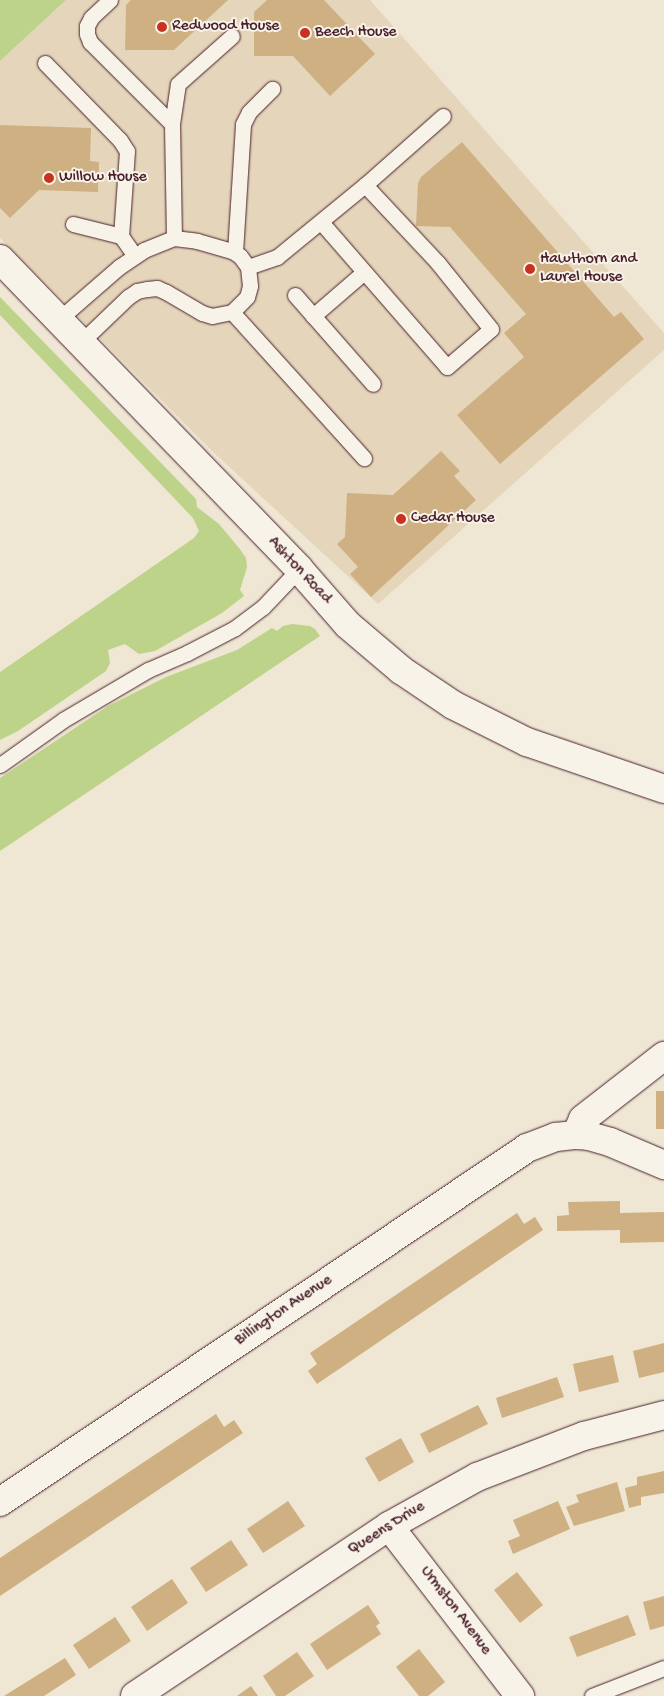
<!DOCTYPE html>
<style>
body{margin:0}
#map{position:relative;width:664px;height:1696px;overflow:hidden;background:#efe6d4;font-family:"Gochi Hand",sans-serif}
div>[style]{position:absolute}
.built>*{inset:0;background:#e5d6bb}
.green>*{inset:0;background:#bcd389}
.building>*{inset:0;background:#ceb082}
.roads{filter:drop-shadow(0 0 1px #4a1f2b) drop-shadow(0 0 1px #4a1f2b)}
.lane>*{height:15px;margin:-7.5px;padding:0 7.5px;transform-origin:7.5px;border-radius:7.5px;background:#f7f3e8}
.street>*{height:28px;margin:-14px;padding:0 14px;transform-origin:14px;border-radius:14px;background:#f7f3e8}
.primary>*{height:28px;margin:-14px;padding:0 14px;transform-origin:14px;border-radius:14px;background:#f7f3e8}
.dots>*{width:14px;height:14px;translate:-50% -50%;box-sizing:border-box;border:2px solid #f7f3e8;border-radius:50%}
span{translate:-50% -50%;white-space:nowrap;text-align:center;line-height:1.15;-webkit-text-stroke:4px #f7f3e8;paint-order:stroke}
.poi-label{font-size:16px;color:#4a1f2b}
.left{translate:0 -50%;text-align:left}
.street-label{font-size:16px;color:#4a1f2b}
</style>
<div id="map">
<div class="built">
<div style="clip-path:polygon(66px 0,370px 0,664px 333px,664px 350px,378px 604px,212px 451px,0 238px,0 61px)"></div>
</div>
<div class="green">
<div style="clip-path:polygon(0 0,66px 0,0 61px)"></div>
<div style="clip-path:polygon(0 297px,196px 499px,197px 507px,219px 524px,239px 548px,246px 558px,247px 567px,240px 590px,244px 596px,222px 613px,155px 651px,139px 654px,125px 644px,108px 650px,110px 663px,106px 671px,18px 731px,0 740px,0 672px,194px 538px,199px 531px,193px 518px,0 315px)"></div>
<div style="clip-path:polygon(292px 624px,310px 626px,315px 629px,320px 636px,0 851px,0 778px,108px 706px,166px 677px,237px 650px,272px 628px,277px 631px,283px 626px)"></div>
</div>
<div class="building">
<div style="clip-path:polygon(131px 0,228px 0,174px 50px,125px 50px,126px 5px)"></div>
<div style="clip-path:polygon(267px 0,324px 0,375px 54px,330px 96px,293px 56px,254px 56px,254px 12px)"></div>
<div style="clip-path:polygon(0 125px,91px 128px,90px 161px,99px 162px,98px 192px,39px 190px,10px 218px,0 208px)"></div>
<div style="clip-path:polygon(462px 142px,614px 317px,621px 312px,644px 339px,500px 464px,457px 415px,524px 357px,504px 333px,526px 314px,450px 227px,416px 226px,418px 183px,421px 177px)"></div>
<div style="clip-path:polygon(441px 451px,460px 471px,454px 476px,476px 500px,371px 597px,350px 574px,358px 567px,337px 544px,345px 537px,347px 493px,393px 495px)"></div>
<div style="clip-path:polygon(656px 1091px,664px 1091px,664px 1129px,656px 1129px)"></div>
<div style="clip-path:polygon(620px 1201px,620px 1213px,664px 1212px,664px 1242px,620px 1243px,620px 1230px,557px 1231px,557px 1216px,569px 1215px,568px 1202px)"></div>
<div style="clip-path:polygon(517px 1213px,524px 1224px,535px 1217px,543px 1230px,317px 1384px,308px 1371px,317px 1364px,310px 1353px)"></div>
<div style="clip-path:polygon(664px 1343px,664px 1372px,639px 1378px,633px 1351px)"></div>
<div style="clip-path:polygon(613px 1355px,619px 1382px,579px 1392px,573px 1364px)"></div>
<div style="clip-path:polygon(557px 1377px,564px 1397px,502px 1418px,496px 1398px)"></div>
<div style="clip-path:polygon(478px 1405px,488px 1424px,429px 1453px,420px 1434px)"></div>
<div style="clip-path:polygon(216px 1414px,224px 1427px,234px 1420px,243px 1433px,0 1596px,0 1558px)"></div>
<div style="clip-path:polygon(401px 1438px,414px 1462px,379px 1482px,365px 1458px)"></div>
<div style="clip-path:polygon(664px 1471px,664px 1493px,641px 1497px,641px 1505px,629px 1508px,625px 1488px,637px 1485px,637px 1477px)"></div>
<div style="clip-path:polygon(617px 1482px,625px 1511px,574px 1526px,566px 1507px,579px 1502px,576px 1495px)"></div>
<div style="clip-path:polygon(288px 1501px,305px 1526px,263px 1553px,247px 1529px)"></div>
<div style="clip-path:polygon(558px 1501px,570px 1529px,513px 1554px,508px 1541px,520px 1536px,513px 1520px)"></div>
<div style="clip-path:polygon(231px 1540px,248px 1565px,206px 1592px,190px 1568px)"></div>
<div style="clip-path:polygon(517px 1572px,543px 1605px,520px 1623px,494px 1590px)"></div>
<div style="clip-path:polygon(172px 1579px,188px 1603px,147px 1631px,131px 1607px)"></div>
<div style="clip-path:polygon(664px 1596px,664px 1626px,650px 1630px,643px 1602px)"></div>
<div style="clip-path:polygon(368px 1605px,380px 1623px,376px 1626px,381px 1634px,327px 1670px,310px 1644px)"></div>
<div style="clip-path:polygon(628px 1615px,636px 1635px,577px 1657px,569px 1637px)"></div>
<div style="clip-path:polygon(115px 1617px,131px 1641px,89px 1669px,73px 1645px)"></div>
<div style="clip-path:polygon(419px 1649px,445px 1682px,428px 1696px,419px 1696px,396px 1667px)"></div>
<div style="clip-path:polygon(297px 1652px,314px 1676px,285px 1696px,276px 1696px,263px 1676px)"></div>
<div style="clip-path:polygon(65px 1658px,76px 1675px,44px 1696px,4px 1696px)"></div>
<div style="clip-path:polygon(251px 1686px,258px 1696px,237px 1696px)"></div>
</div>
<div class="roads">
<div class="lane">
<div style="left:110px;top:0;width:26px;rotate:137deg"></div>
<div style="left:91px;top:18px;width:9px;rotate:117deg"></div>
<div style="left:87px;top:26px;width:8px;rotate:90deg"></div>
<div style="left:87px;top:34px;width:9px;rotate:69deg"></div>
<div style="left:90px;top:42px;width:116px;rotate:45deg"></div>
<div style="left:172px;top:124px;width:114px;rotate:89deg"></div>
<div style="left:45px;top:63px;width:107px;rotate:45.8deg"></div>
<div style="left:120px;top:140px;width:13px;rotate:58deg"></div>
<div style="left:127px;top:151px;width:85px;rotate:94deg"></div>
<div style="left:121px;top:236px;width:24px;rotate:55deg"></div>
<div style="left:172px;top:124px;width:40px;rotate:-81.5deg"></div>
<div style="left:178px;top:84px;width:72px;rotate:-41.6deg"></div>
<div style="left:321px;top:222px;width:192px;rotate:49deg"></div>
<div style="left:447px;top:367px;width:58px;rotate:-40.8deg"></div>
<div style="left:491px;top:329px;width:85px;rotate:-128.8deg"></div>
<div style="left:438px;top:263px;width:107px;rotate:-133.1deg"></div>
<div style="left:73px;top:224px;width:49px;rotate:14deg"></div>
<div style="left:235px;top:252px;width:128px;rotate:-86.4deg"></div>
<div style="left:243px;top:124px;width:13px;rotate:-63deg"></div>
<div style="left:249px;top:112px;width:33px;rotate:-45deg"></div>
<div style="left:248px;top:267px;width:31px;rotate:-19deg"></div>
<div style="left:277px;top:257px;width:114px;rotate:-39.3deg"></div>
<div style="left:365px;top:185px;width:104px;rotate:-41.5deg"></div>
<div style="left:295px;top:295px;width:118px;rotate:48.8deg"></div>
<div style="left:232px;top:312px;width:197px;rotate:47.9deg"></div>
<div style="left:313px;top:316px;width:67px;rotate:-40.8deg"></div>
<div style="left:58px;top:320px;width:81px;rotate:-41deg"></div>
<div style="left:119px;top:267px;width:30px;rotate:-34deg"></div>
<div style="left:144px;top:250px;width:32px;rotate:-22deg"></div>
<div style="left:174px;top:238px;width:23px;rotate:7deg"></div>
<div style="left:197px;top:241px;width:36px;rotate:16deg"></div>
<div style="left:232px;top:251px;width:9px;rotate:32deg"></div>
<div style="left:240px;top:256px;width:14px;rotate:54deg"></div>
<div style="left:248px;top:267px;width:19px;rotate:84deg"></div>
<div style="left:250px;top:286px;width:11px;rotate:105deg"></div>
<div style="left:247px;top:297px;width:21px;rotate:135deg"></div>
<div style="left:232px;top:312px;width:20px;rotate:169deg"></div>
<div style="left:212px;top:316px;width:10px;rotate:-163deg"></div>
<div style="left:202px;top:313px;width:42px;rotate:-149.7deg"></div>
<div style="left:166px;top:292px;width:10px;rotate:-156deg"></div>
<div style="left:157px;top:288px;width:10px;rotate:174deg"></div>
<div style="left:147px;top:289px;width:10px;rotate:169deg"></div>
<div style="left:137px;top:291px;width:11px;rotate:146deg"></div>
<div style="left:128px;top:297px;width:66px;rotate:136.2deg"></div>
<div style="left:0;top:765px;width:77px;rotate:-35.5deg"></div>
<div style="left:63px;top:720px;width:99px;rotate:-30.5deg"></div>
<div style="left:148px;top:670px;width:43px;rotate:-23.6deg"></div>
<div style="left:187px;top:653px;width:54px;rotate:-27.5deg"></div>
<div style="left:235px;top:628px;width:35px;rotate:-37deg"></div>
<div style="left:263px;top:607px;width:52px;rotate:-46.5deg"></div>
<div style="left:592px;top:1696px;width:77px;rotate:-21.3deg"></div>
</div>
<div class="street">
<div style="left:576px;top:1135px;width:17px;rotate:-66deg"></div>
<div style="left:583px;top:1119px;width:103px;rotate:-37.9deg"></div>
<div style="left:0;top:1502px;width:635px;rotate:-33.89deg"></div>
<div style="left:527px;top:1148px;width:31px;rotate:-21deg"></div>
<div style="left:556px;top:1137px;width:20px;rotate:-6deg"></div>
<div style="left:576px;top:1135px;width:13px;rotate:4deg"></div>
<div style="left:589px;top:1136px;width:22px;rotate:16deg"></div>
<div style="left:610px;top:1142px;width:59px;rotate:23.1deg"></div>
<div style="left:389px;top:1526px;width:215px;rotate:52.4deg"></div>
<div style="left:135px;top:1696px;width:306px;rotate:-33.8deg"></div>
<div style="left:389px;top:1526px;width:101px;rotate:-29.1deg"></div>
<div style="left:477px;top:1477px;width:115px;rotate:-21deg"></div>
<div style="left:584px;top:1436px;width:83px;rotate:-14.7deg"></div>
</div>
<div class="primary">
<div style="left:0;top:259px;width:431px;rotate:46deg"></div>
<div style="left:299px;top:569px;width:74px;rotate:48.8deg"></div>
<div style="left:348px;top:625px;width:70px;rotate:40.3deg"></div>
<div style="left:401px;top:670px;width:63px;rotate:33.9deg"></div>
<div style="left:453px;top:705px;width:83px;rotate:26.6deg"></div>
<div style="left:527px;top:742px;width:145px;rotate:18.9deg"></div>
</div>
</div>
<div class="dots">
<div style="left:162px;top:27px;background:#c8321e"></div>
<div style="left:305px;top:33px;background:#c8321e"></div>
<div style="left:49px;top:178px;background:#c8321e"></div>
<div style="left:530px;top:269px;background:#c8321e"></div>
<div style="left:401px;top:519px;background:#c8321e"></div>
</div>
<div class="poi-label">
<span class="left" style="left:172px;top:27px">Redwood House</span>
<span class="left" style="left:315px;top:33px">Beech House</span>
<span class="left" style="left:59px;top:178px">Willow House</span>
<span class="left" style="left:540px;top:269px">Hawthorn and<br>Laurel House</span>
<span class="left" style="left:411px;top:519px">Cedar House</span>
</div>
<div class="street-label">
<span style="left:299px;top:571px;rotate:47deg">Ashton Road</span>
<span style="left:284px;top:1311px;rotate:-34deg">Billington Avenue</span>
<span style="left:387px;top:1529px;rotate:-32deg">Queens Drive</span>
<span style="left:455px;top:1611px;rotate:53deg">Urmston Avenue</span>
</div>
</div>
